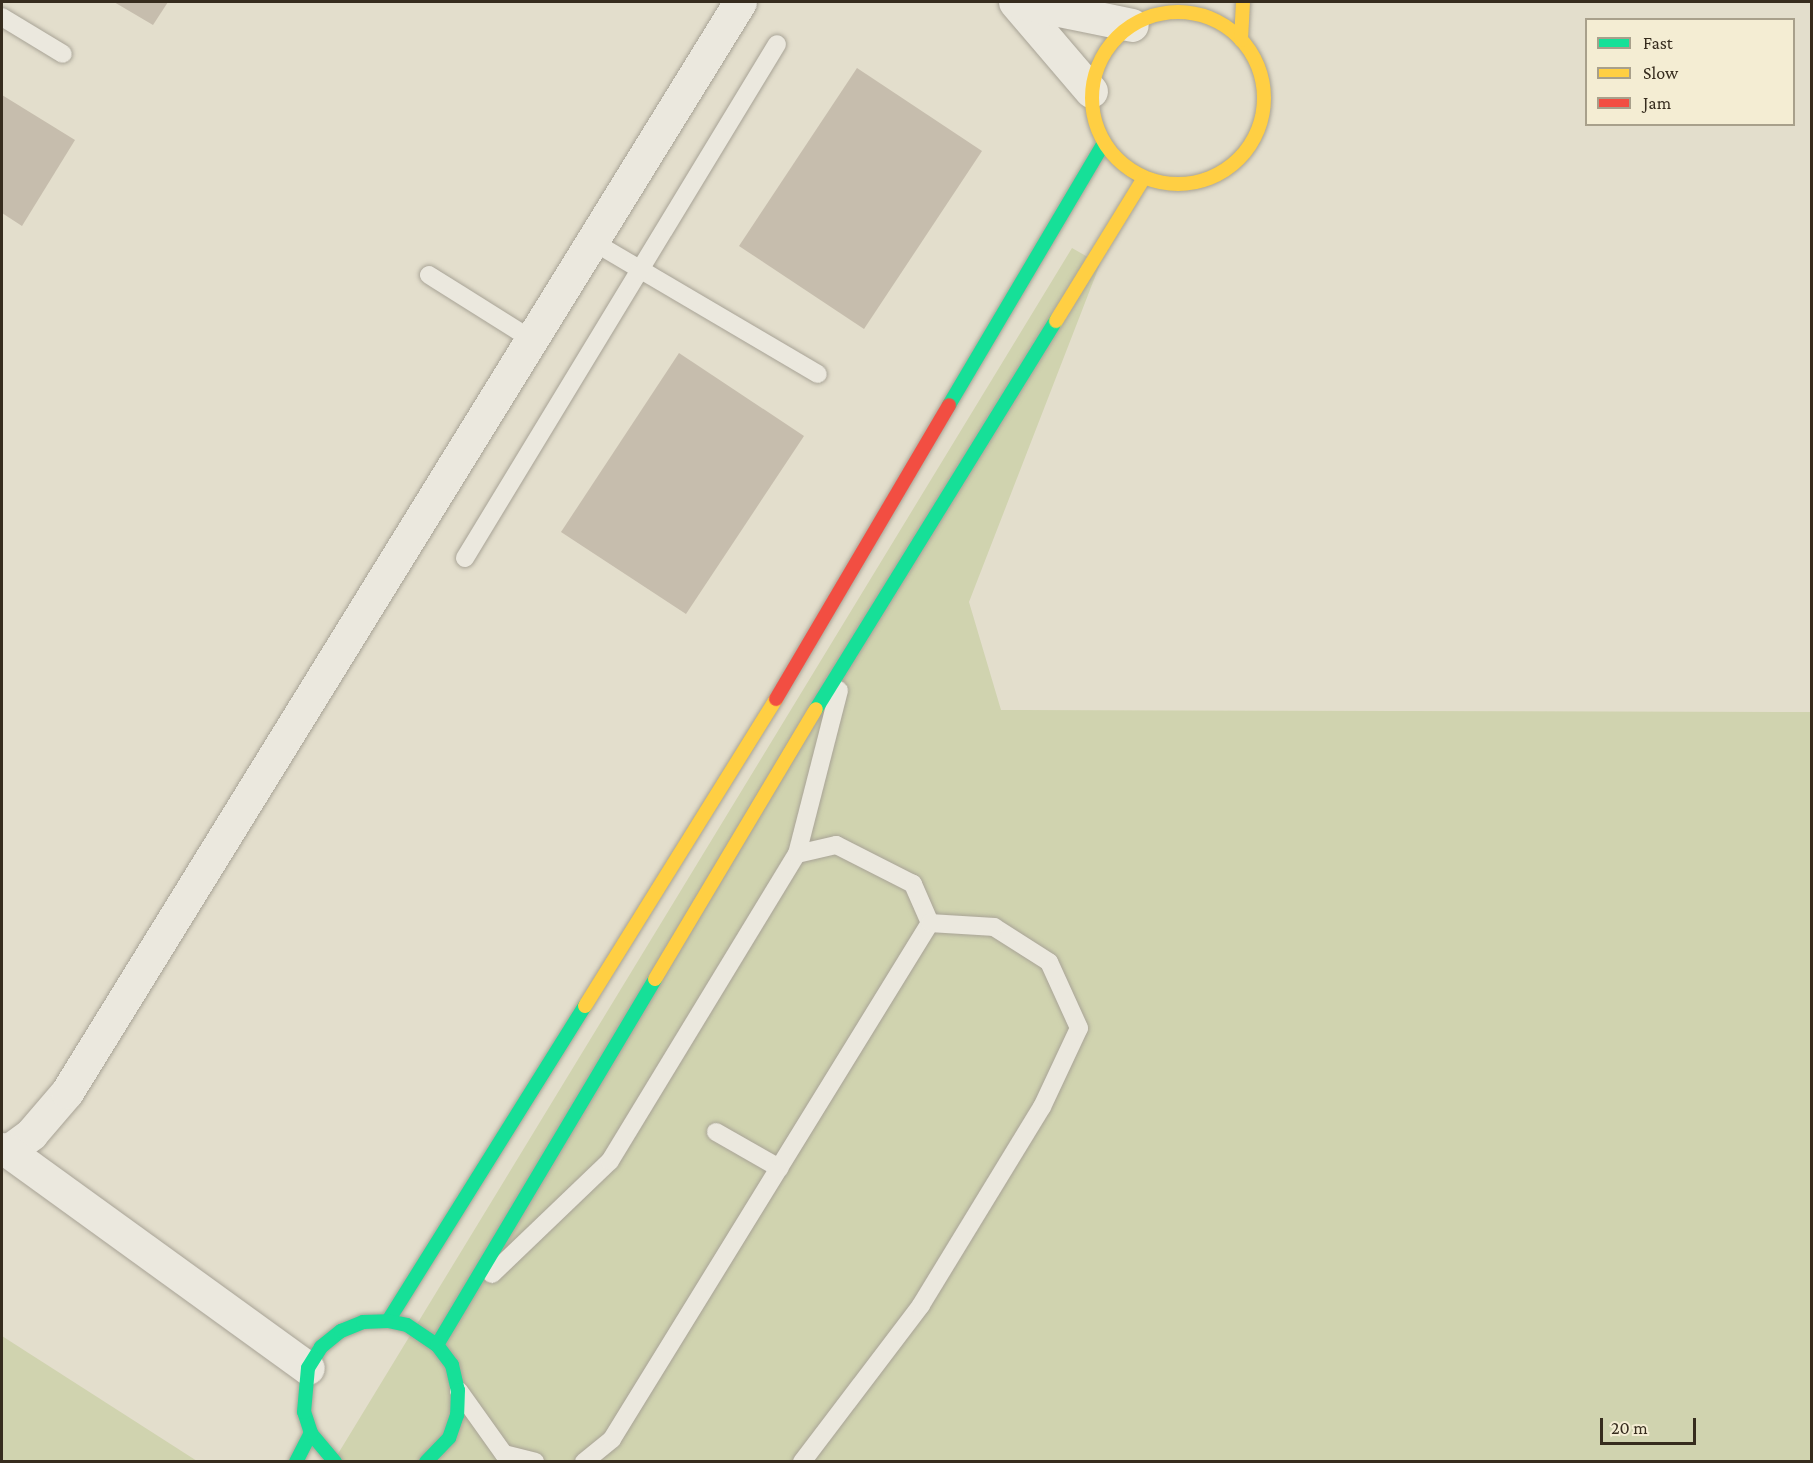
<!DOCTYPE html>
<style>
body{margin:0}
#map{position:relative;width:1813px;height:1463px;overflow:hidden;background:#e3decc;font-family:"Crimson Pro",serif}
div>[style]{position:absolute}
.green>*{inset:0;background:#d0d3af}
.building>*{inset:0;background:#c6bdad}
.roads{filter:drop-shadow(0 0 2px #a8a396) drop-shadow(0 0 2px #a8a396)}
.lane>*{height:18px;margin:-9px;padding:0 9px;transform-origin:9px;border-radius:9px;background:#ebe8de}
.street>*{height:33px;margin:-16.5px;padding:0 16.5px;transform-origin:16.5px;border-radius:16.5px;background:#ebe8de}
.fast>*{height:14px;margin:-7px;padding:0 7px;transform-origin:7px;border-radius:7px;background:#16e098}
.slow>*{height:14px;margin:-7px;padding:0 7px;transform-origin:7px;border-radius:7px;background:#ffcf43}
.slow>.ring{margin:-7px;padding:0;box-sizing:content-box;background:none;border:14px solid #ffcf43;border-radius:50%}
.jam>*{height:14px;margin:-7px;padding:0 7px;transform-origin:7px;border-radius:7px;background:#f24e42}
span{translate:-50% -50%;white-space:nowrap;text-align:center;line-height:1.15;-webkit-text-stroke:5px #f4edd3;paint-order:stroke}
.frame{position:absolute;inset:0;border:3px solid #362c1e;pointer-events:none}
.legend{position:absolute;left:1585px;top:18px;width:210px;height:108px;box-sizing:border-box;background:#f4edd3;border:2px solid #a8a08b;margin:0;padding:8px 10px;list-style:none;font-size:18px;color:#362c1e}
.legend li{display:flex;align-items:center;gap:12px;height:30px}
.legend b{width:30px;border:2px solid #a8a08b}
.scale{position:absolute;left:1600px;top:1418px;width:96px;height:27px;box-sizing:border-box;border:3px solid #362c1e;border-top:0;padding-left:8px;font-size:18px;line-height:21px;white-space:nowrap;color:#362c1e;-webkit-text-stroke:4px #f4edd3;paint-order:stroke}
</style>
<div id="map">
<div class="green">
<div style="clip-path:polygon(1072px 248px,1100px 264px,969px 602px,1001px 710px,1811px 712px,1811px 1461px,333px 1462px)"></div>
<div style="clip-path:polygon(2px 1336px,197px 1461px,2px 1461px)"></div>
</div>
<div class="building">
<div style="clip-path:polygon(114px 2px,168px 2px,153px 25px)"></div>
<div style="clip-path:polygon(857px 68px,982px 151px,864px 329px,739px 246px)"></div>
<div style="clip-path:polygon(2px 95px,75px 140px,22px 226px,2px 213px)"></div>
<div style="clip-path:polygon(679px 353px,804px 436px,686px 614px,561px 532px)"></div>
</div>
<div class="roads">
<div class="lane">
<div style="left:2px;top:17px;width:71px;rotate:31.2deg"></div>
<div style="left:592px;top:241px;width:262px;rotate:30.5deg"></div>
<div style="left:429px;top:275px;width:120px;rotate:32.1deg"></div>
<div style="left:465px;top:558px;width:601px;rotate:-58.74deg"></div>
<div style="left:716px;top:1132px;width:73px;rotate:29.7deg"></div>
<div style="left:492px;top:1274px;width:163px;rotate:-43.8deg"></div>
<div style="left:610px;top:1161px;width:359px;rotate:-58.7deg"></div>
<div style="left:797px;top:854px;width:169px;rotate:-75.6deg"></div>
<div style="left:459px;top:1391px;width:77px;rotate:54.5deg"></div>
<div style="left:504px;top:1454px;width:32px;rotate:14deg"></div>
<div style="left:584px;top:1462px;width:36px;rotate:-39deg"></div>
<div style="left:612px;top:1439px;width:606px;rotate:-58.36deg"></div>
<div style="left:930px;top:923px;width:43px;rotate:-113.6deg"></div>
<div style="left:913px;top:884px;width:86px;rotate:-153.1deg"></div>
<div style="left:836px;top:845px;width:40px;rotate:167deg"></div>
<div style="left:802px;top:1462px;width:197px;rotate:-52.8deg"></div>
<div style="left:921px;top:1305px;width:232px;rotate:-58.6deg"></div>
<div style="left:1042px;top:1107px;width:87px;rotate:-64.9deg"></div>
<div style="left:1079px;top:1028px;width:72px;rotate:-114.4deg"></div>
<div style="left:1049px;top:962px;width:65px;rotate:-147.5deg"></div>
<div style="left:994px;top:927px;width:64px;rotate:-176.4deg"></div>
</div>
<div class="street">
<div style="left:1015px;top:2px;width:117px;rotate:49.5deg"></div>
<div style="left:1020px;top:2px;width:114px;rotate:11.6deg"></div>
<div style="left:2px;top:1149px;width:6px;rotate:18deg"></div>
<div style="left:8px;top:1151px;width:29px;rotate:-36deg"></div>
<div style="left:31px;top:1134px;width:55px;rotate:-49.4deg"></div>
<div style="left:67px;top:1092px;width:1281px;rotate:-58.31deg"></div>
<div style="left:8px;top:1151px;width:370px;rotate:35.9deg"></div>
</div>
<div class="fast">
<div style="left:949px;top:405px;width:304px;rotate:-59.4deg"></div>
<div style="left:816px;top:709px;width:456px;rotate:-58.3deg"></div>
<div style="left:388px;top:1321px;width:372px;rotate:-58deg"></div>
<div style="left:437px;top:1345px;width:426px;rotate:-59.2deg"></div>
<div style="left:296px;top:1462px;width:33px;rotate:-63deg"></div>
<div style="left:335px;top:1462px;width:38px;rotate:-130deg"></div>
<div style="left:311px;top:1433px;width:22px;rotate:-108deg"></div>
<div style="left:304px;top:1412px;width:44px;rotate:-84.8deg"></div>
<div style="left:308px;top:1368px;width:25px;rotate:-58deg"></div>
<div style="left:321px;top:1347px;width:26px;rotate:-39deg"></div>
<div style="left:341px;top:1331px;width:24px;rotate:-22deg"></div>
<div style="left:363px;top:1322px;width:25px;rotate:-2deg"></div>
<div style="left:388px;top:1321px;width:19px;rotate:12deg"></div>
<div style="left:407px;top:1325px;width:36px;rotate:34deg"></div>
<div style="left:437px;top:1345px;width:25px;rotate:53deg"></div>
<div style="left:452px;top:1365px;width:26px;rotate:77deg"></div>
<div style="left:458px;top:1390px;width:25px;rotate:92deg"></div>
<div style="left:457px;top:1415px;width:24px;rotate:109deg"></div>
<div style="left:449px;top:1438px;width:33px;rotate:134deg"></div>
</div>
<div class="slow">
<div class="ring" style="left:1092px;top:12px;width:158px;height:158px"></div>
<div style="left:1241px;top:40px;width:38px;rotate:-87deg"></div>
<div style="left:1056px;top:321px;width:168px;rotate:-58.4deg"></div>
<div style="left:655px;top:979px;width:314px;rotate:-59.2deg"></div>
<div style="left:585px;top:1006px;width:362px;rotate:-58.1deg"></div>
</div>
<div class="jam">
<div style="left:776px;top:699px;width:341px;rotate:-59.5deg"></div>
</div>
</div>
<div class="frame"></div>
<ul class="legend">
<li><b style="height:8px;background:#16e098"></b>Fast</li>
<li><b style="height:8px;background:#ffcf43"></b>Slow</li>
<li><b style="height:8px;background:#f24e42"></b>Jam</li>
</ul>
<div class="scale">20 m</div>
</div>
